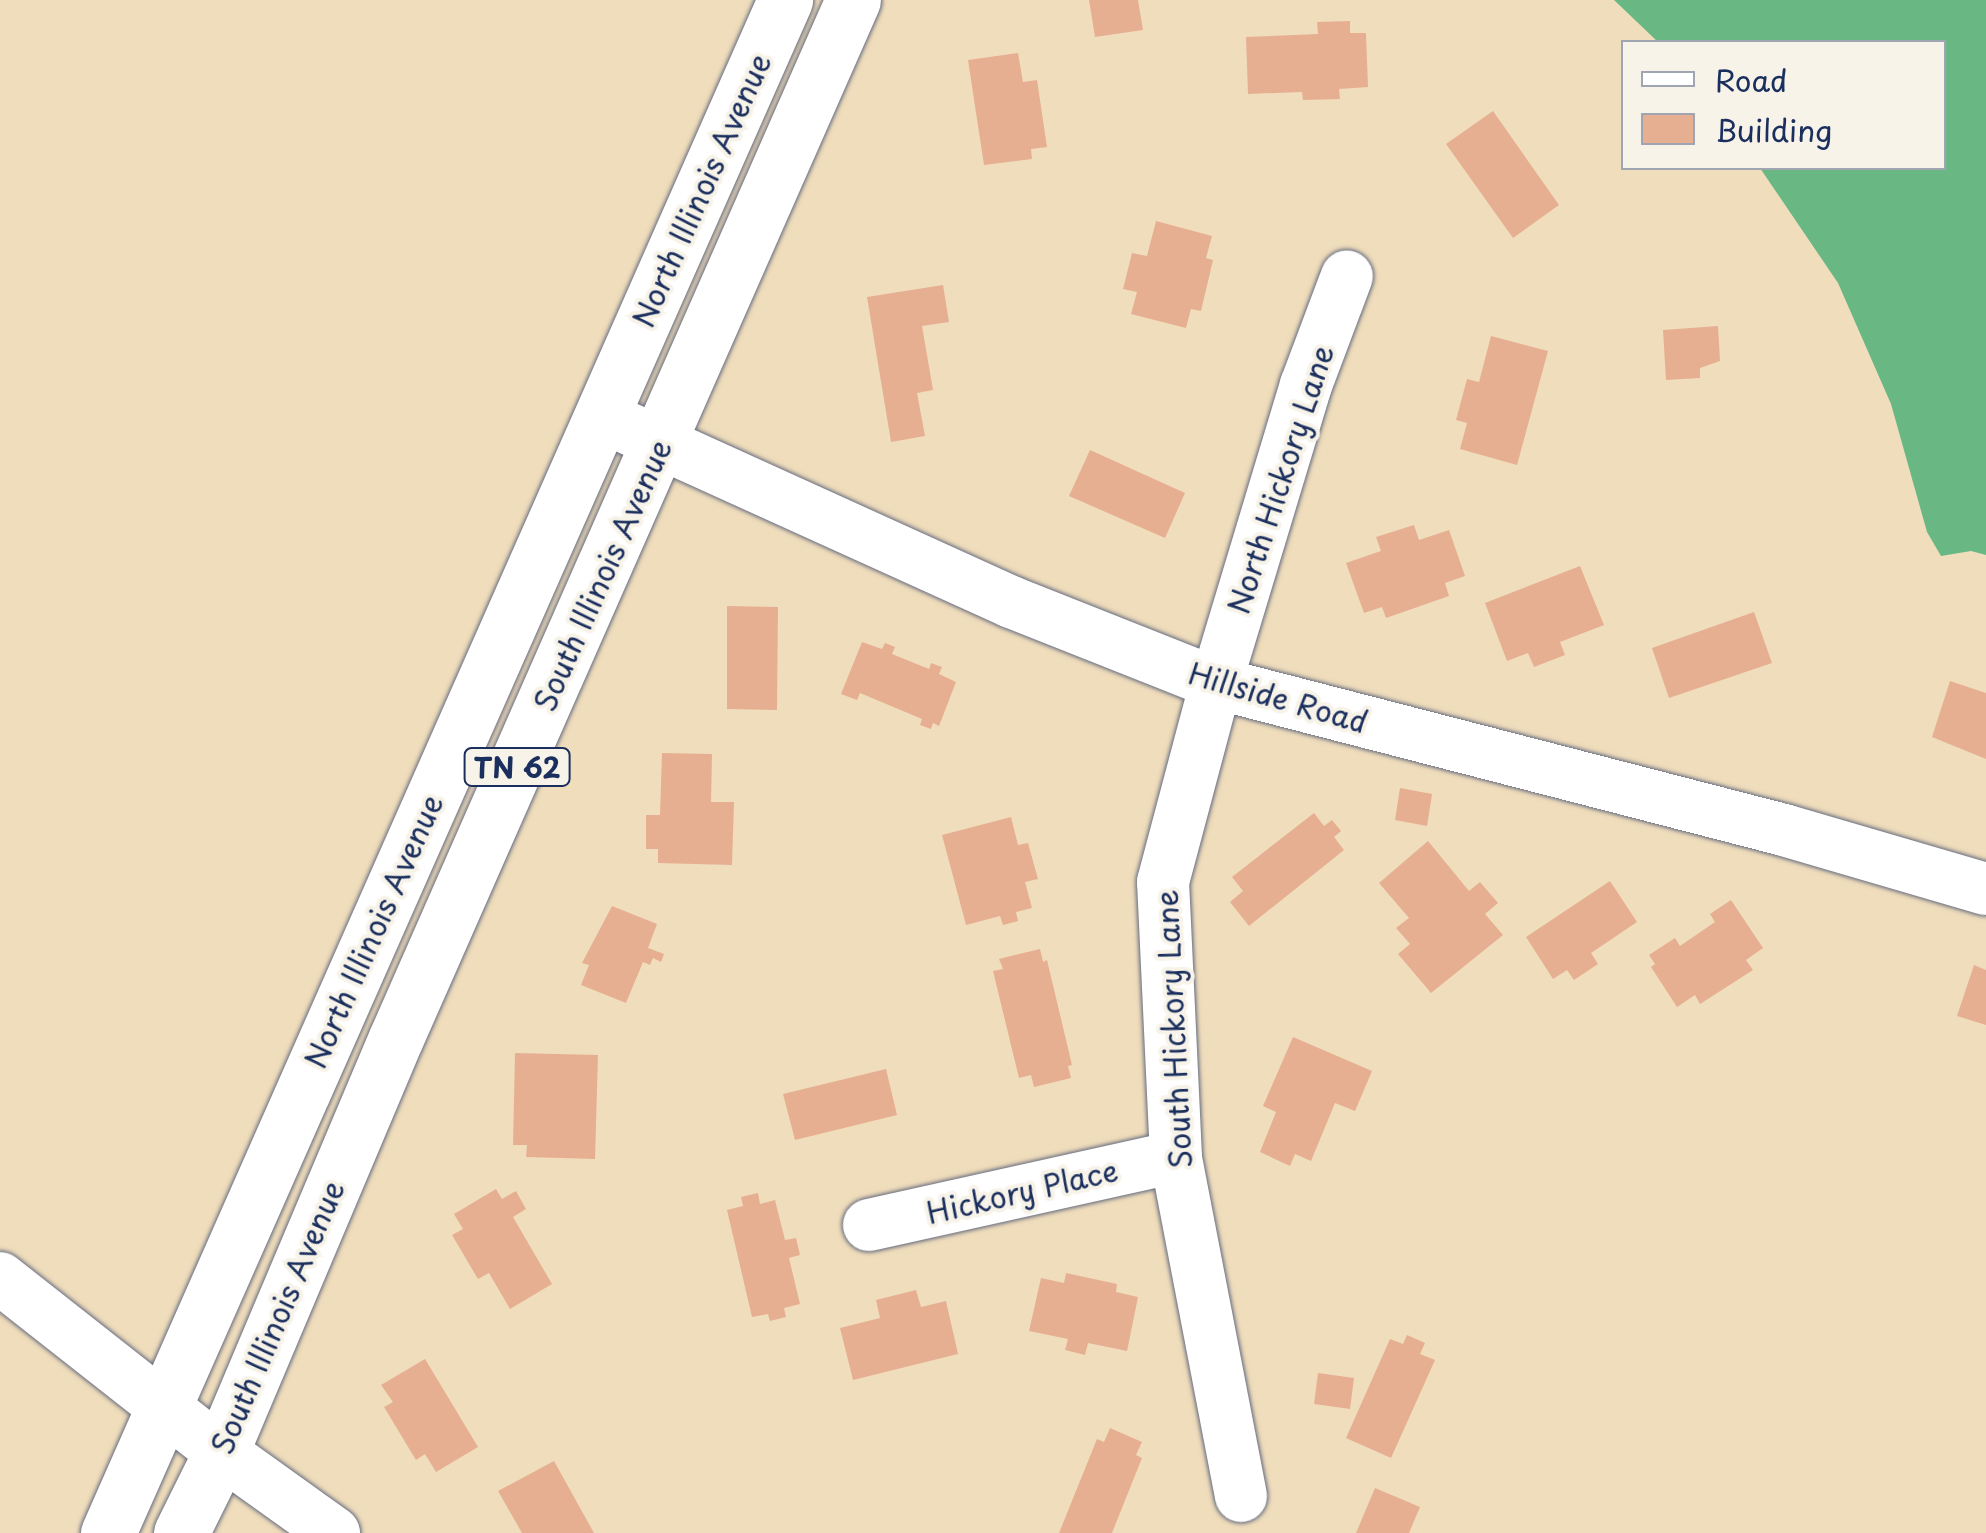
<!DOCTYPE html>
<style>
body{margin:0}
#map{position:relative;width:1986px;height:1533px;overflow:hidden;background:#f0ddbc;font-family:"Playpen Sans",sans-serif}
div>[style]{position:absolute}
.forest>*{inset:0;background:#69b884}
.building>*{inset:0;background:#e6af92}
.roads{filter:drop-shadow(0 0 2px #666c7f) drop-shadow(0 0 2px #666c7f)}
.minor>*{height:52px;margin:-26px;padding:0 26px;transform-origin:26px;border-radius:26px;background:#fff}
.highway>*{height:55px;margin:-27.5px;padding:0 27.5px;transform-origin:27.5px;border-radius:27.5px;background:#fff}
span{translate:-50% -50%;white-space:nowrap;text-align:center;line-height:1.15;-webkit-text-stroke:8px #f7f3e8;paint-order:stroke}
.shield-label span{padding:2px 8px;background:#f7f3e8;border:2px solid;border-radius:8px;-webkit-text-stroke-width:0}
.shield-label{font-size:28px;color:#1b2f5e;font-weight:700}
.street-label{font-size:30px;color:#1b2f5e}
.legend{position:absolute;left:1621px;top:40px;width:325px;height:130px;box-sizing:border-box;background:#f7f3e8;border:2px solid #9fa5b1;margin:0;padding:12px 18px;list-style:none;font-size:30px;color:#1b2f5e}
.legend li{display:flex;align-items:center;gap:20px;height:50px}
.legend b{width:50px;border:2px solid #9fa5b1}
</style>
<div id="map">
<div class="forest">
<div style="clip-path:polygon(1614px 0,1986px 0,1986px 555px,1971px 551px,1941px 556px,1927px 532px,1891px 404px,1838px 283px,1760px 168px,1944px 168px,1944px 42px,1658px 42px)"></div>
</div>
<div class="building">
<div style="clip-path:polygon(1089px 0,1138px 0,1143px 30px,1095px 37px)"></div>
<div style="clip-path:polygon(1350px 21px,1350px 33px,1366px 33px,1368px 87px,1339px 89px,1340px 99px,1303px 100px,1302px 92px,1248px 94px,1246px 37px,1318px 34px,1317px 22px)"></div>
<div style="clip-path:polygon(1018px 53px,1023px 82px,1037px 80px,1047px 147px,1031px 149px,1032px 159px,984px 165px,968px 60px)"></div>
<div style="clip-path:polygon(1493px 111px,1559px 205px,1513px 238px,1446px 144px)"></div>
<div style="clip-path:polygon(1156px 221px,1212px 236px,1206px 258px,1213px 260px,1201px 311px,1191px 309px,1186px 328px,1131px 314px,1137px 292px,1123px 289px,1132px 253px,1147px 256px)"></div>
<div style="clip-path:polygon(943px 285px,949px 322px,922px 326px,933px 390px,917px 393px,925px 436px,891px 442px,867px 297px)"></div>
<div style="clip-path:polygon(1718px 326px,1720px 361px,1700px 368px,1700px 378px,1666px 380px,1663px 330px)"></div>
<div style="clip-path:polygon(1491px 336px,1548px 351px,1517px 465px,1460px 449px,1467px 423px,1456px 420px,1467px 379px,1479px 382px)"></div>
<div style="clip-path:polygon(1090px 450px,1185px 493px,1165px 538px,1069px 496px)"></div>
<div style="clip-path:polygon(1414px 525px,1419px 540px,1449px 530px,1465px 576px,1445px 583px,1449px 596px,1386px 618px,1382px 607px,1364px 613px,1346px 563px,1381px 551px,1376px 537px)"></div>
<div style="clip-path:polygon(1580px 566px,1604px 625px,1560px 642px,1565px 655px,1534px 667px,1528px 653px,1507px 661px,1485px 603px)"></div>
<div style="clip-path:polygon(727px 606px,778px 607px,777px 710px,727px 709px)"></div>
<div style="clip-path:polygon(1754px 612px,1772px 663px,1669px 698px,1652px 648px)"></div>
<div style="clip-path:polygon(862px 642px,882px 649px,885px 643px,895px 647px,892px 654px,929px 669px,931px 663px,942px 667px,939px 674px,956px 682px,939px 726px,933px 723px,931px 729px,920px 725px,922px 719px,860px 693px,857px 700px,841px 694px)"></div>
<div style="clip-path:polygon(1950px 681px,1986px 693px,1986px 759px,1932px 737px)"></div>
<div style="clip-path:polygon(662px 753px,712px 754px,711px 802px,734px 802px,732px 865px,658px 863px,658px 849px,646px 849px,646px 815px,660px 815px)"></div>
<div style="clip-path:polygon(1400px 788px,1432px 794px,1427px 826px,1395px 820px)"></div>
<div style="clip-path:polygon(1314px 813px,1324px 826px,1332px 820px,1341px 831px,1334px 837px,1344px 850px,1249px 926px,1230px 902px,1243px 891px,1232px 877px)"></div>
<div style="clip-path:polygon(1011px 817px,1018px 845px,1028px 843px,1038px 879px,1025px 882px,1032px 908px,1016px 912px,1018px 921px,1003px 925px,1000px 916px,966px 925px,942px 835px)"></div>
<div style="clip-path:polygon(1428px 841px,1469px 891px,1480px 882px,1498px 903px,1485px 914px,1503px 935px,1431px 993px,1398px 954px,1410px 944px,1396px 928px,1409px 918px,1379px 883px)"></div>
<div style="clip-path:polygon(1610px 881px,1637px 922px,1591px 953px,1598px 964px,1574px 980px,1567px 970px,1553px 979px,1526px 937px)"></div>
<div style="clip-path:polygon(1731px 900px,1763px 948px,1746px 960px,1753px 970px,1700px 1004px,1695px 995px,1677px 1007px,1651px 967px,1655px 964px,1649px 955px,1675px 938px,1680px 946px,1715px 922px,1710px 914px)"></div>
<div style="clip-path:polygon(612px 906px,657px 924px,648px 948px,664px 954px,661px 962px,653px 958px,650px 965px,643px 962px,626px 1003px,581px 985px,589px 965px,582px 963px)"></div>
<div style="clip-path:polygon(1040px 949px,1043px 962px,1047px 960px,1072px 1065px,1068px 1066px,1071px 1078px,1034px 1087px,1031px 1075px,1019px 1078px,993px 971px,1003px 969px,999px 959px)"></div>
<div style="clip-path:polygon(1974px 965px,1986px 970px,1986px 1025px,1957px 1016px)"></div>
<div style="clip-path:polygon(1293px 1037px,1372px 1071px,1355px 1111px,1335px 1103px,1311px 1161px,1295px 1154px,1290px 1166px,1260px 1152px,1276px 1112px,1263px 1106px)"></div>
<div style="clip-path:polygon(515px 1053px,598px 1055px,595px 1159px,526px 1157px,527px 1145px,513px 1145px)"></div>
<div style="clip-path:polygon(886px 1069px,897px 1115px,795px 1140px,783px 1094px)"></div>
<div style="clip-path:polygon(496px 1189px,502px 1199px,516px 1191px,526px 1209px,513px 1217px,552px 1284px,510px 1309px,489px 1273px,478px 1279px,452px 1235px,463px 1229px,454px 1214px)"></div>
<div style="clip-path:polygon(758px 1193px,760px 1204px,775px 1200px,785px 1240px,796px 1238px,800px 1255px,789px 1258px,800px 1304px,784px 1308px,786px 1317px,770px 1321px,768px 1314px,752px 1317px,727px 1210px,743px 1206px,741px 1197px)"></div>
<div style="clip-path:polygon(1066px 1273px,1117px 1284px,1116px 1292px,1138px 1297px,1127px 1351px,1088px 1343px,1085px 1355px,1065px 1350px,1068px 1339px,1029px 1331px,1041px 1278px,1064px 1283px)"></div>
<div style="clip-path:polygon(916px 1290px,921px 1307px,946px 1301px,958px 1354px,853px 1380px,840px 1328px,880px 1318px,876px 1300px)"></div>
<div style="clip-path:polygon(1407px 1335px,1425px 1343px,1420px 1354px,1435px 1360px,1391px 1458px,1346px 1438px,1390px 1339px,1403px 1344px)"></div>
<div style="clip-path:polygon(425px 1359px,478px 1447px,436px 1472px,425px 1454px,416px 1460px,384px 1407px,393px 1402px,381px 1385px)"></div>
<div style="clip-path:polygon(1318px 1373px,1354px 1378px,1350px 1409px,1314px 1404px)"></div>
<div style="clip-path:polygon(1110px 1428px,1142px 1442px,1136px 1455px,1142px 1458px,1112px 1533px,1059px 1533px,1097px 1439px,1104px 1442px)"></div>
<div style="clip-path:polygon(554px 1461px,594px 1533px,522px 1533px,498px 1491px)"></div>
<div style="clip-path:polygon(1375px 1488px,1420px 1507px,1409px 1533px,1356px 1533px)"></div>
</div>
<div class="roads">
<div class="minor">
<div style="left:601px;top:416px;width:450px;rotate:24.4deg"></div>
<div style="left:1011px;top:602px;width:220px;rotate:21.6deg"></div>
<div style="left:1216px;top:683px;width:587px;rotate:14.51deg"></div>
<div style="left:1784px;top:830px;width:210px;rotate:16.3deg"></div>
<div style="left:869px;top:1225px;width:314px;rotate:-12.5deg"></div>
<div style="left:0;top:1278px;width:281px;rotate:38.2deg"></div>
<div style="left:221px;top:1452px;width:139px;rotate:35.6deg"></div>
<div style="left:1241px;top:1496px;width:345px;rotate:-100.9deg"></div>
<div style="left:1176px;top:1157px;width:275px;rotate:-92.7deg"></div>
<div style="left:1163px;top:882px;width:206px;rotate:-75.1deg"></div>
<div style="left:1216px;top:683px;width:311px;rotate:-73.2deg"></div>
<div style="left:1306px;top:385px;width:116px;rotate:-69.4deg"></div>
</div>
<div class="highway">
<div style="left:108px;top:1533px;width:1676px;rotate:-66.17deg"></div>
<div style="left:181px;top:1533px;width:90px;rotate:-63.7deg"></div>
<div style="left:221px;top:1452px;width:449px;rotate:-67.1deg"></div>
<div style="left:396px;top:1038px;width:1134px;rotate:-66.24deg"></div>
</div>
</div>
<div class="shield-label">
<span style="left:517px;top:767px">TN 62</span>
</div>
<div class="street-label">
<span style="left:701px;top:190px;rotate:-66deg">North Illinois Avenue</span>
<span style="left:1280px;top:479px;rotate:-72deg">North Hickory Lane</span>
<span style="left:602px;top:575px;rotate:-66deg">South Illinois Avenue</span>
<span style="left:1278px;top:697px;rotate:16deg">Hillside Road</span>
<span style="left:373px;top:931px;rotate:-66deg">North Illinois Avenue</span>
<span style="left:1173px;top:1029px;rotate:-93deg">South Hickory Lane</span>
<span style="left:1022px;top:1191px;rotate:-13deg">Hickory Place</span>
<span style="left:277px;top:1317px;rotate:-67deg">South Illinois Avenue</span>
</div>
<ul class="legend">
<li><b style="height:12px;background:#fff"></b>Road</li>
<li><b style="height:28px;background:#e6af92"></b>Building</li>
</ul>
</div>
